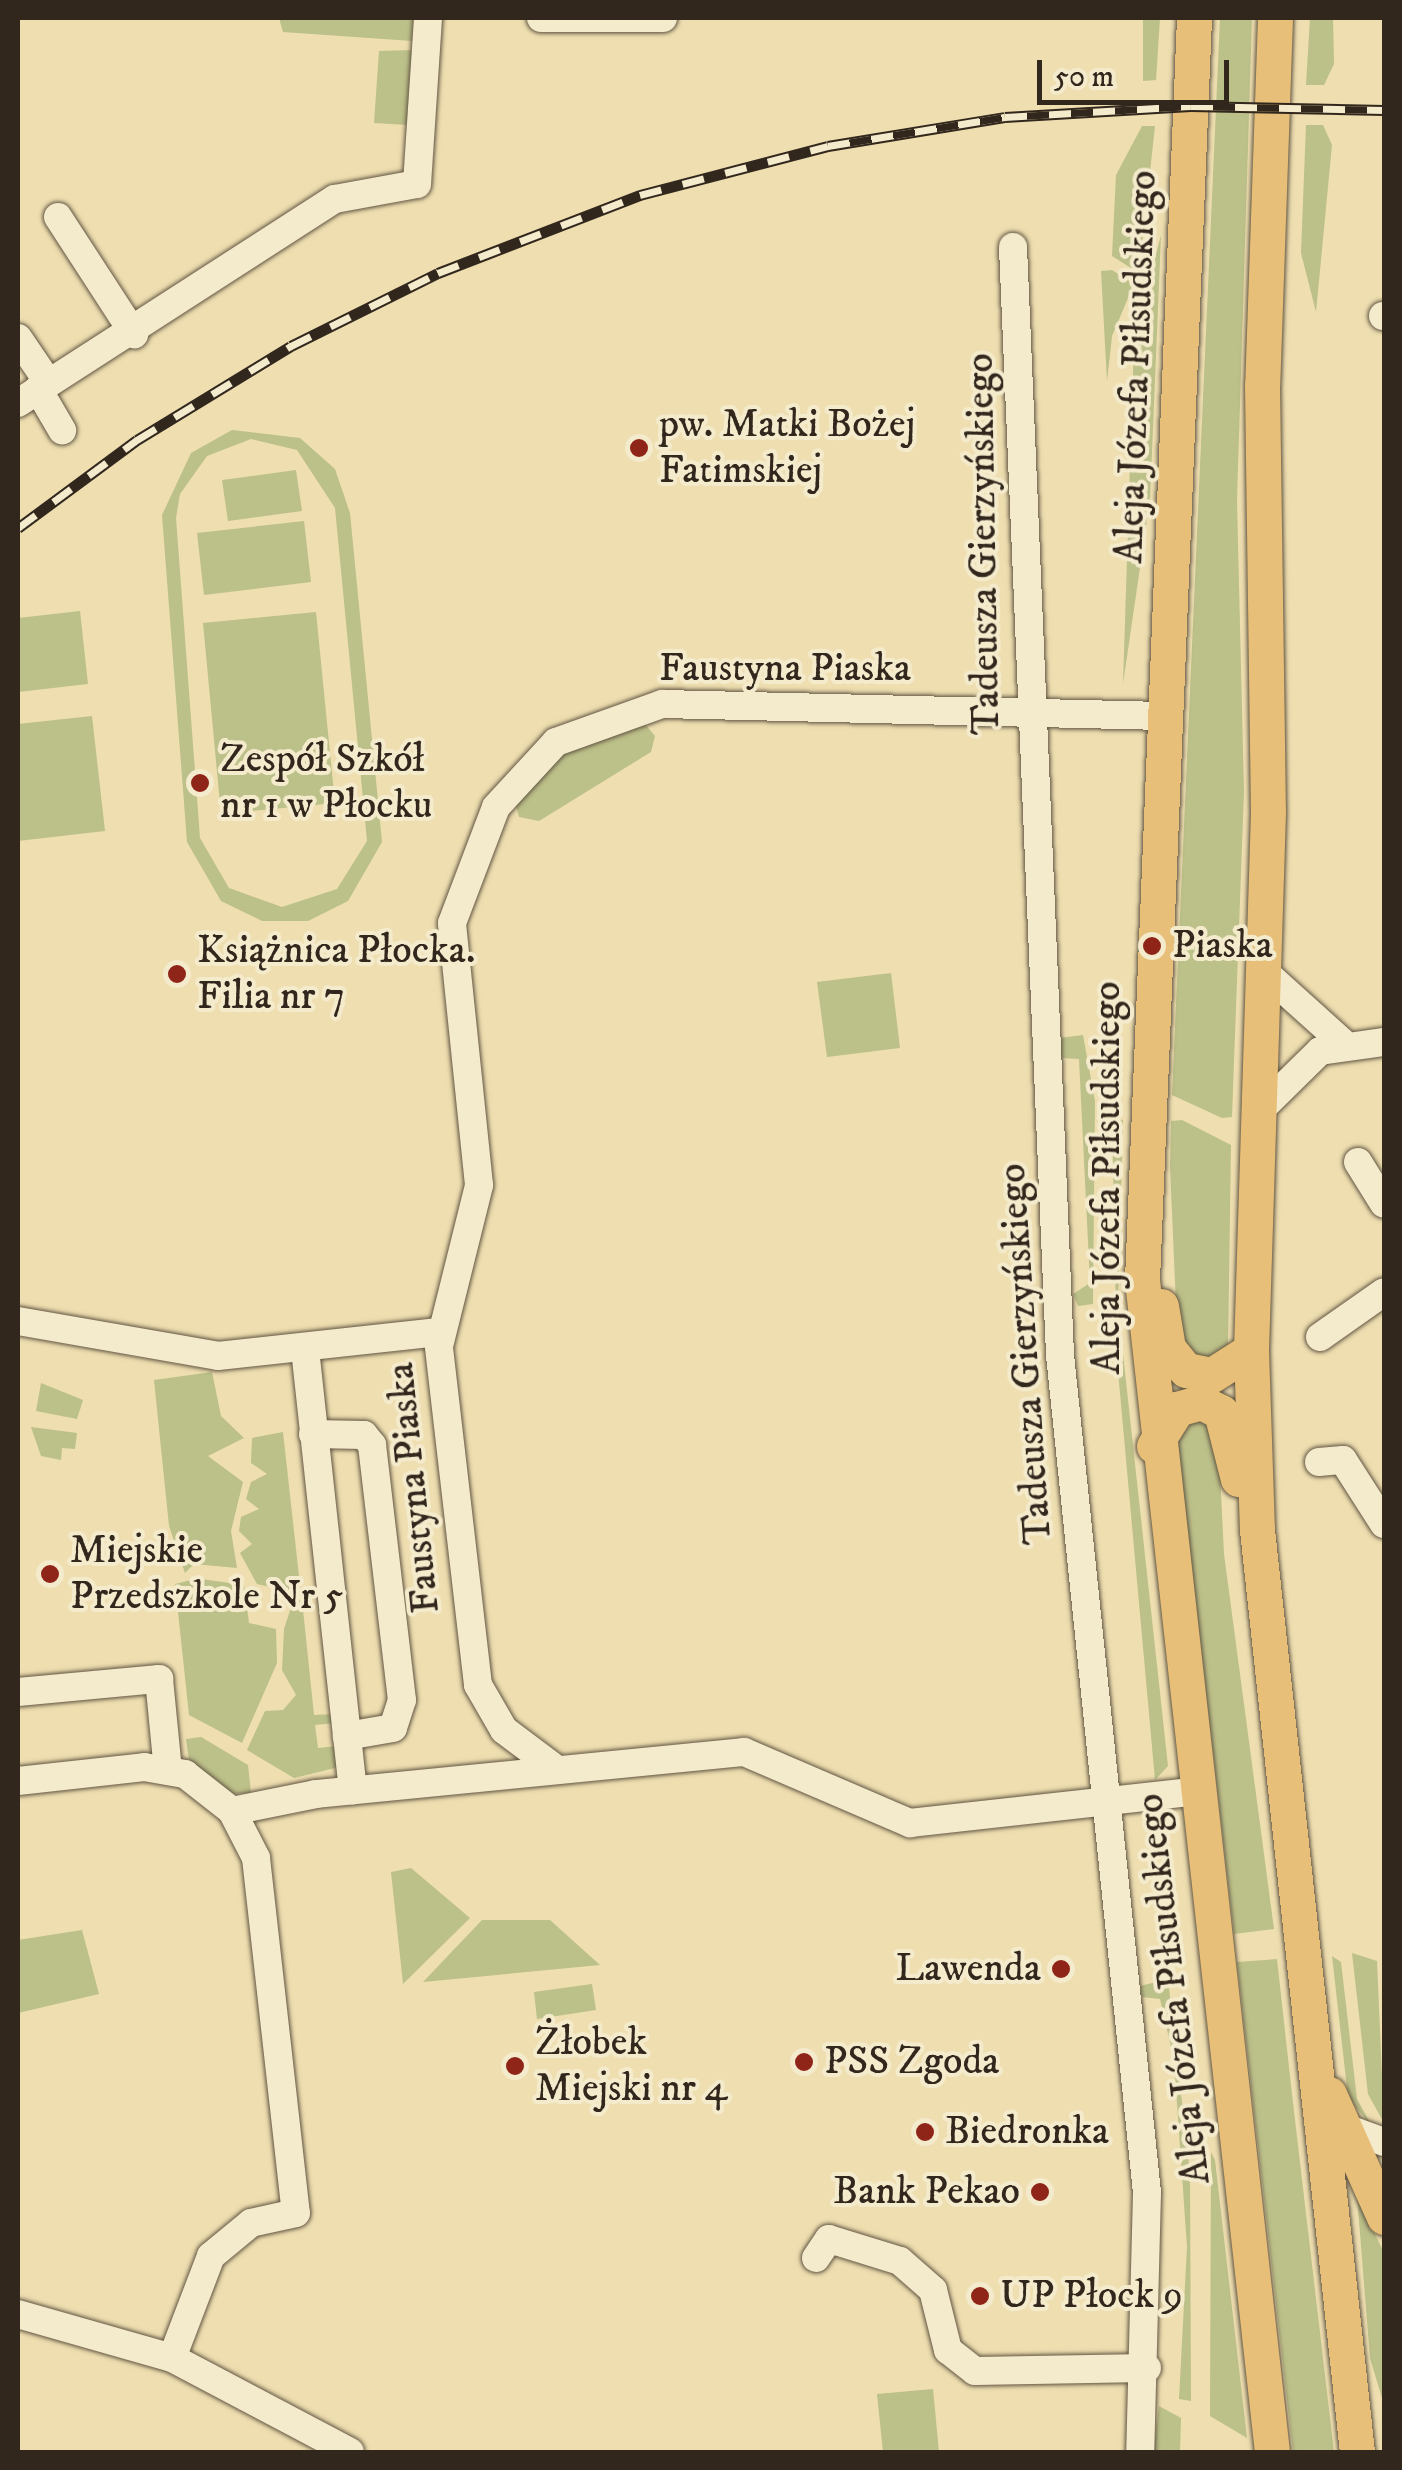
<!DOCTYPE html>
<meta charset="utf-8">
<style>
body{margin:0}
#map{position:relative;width:1402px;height:2470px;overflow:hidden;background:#eedeb0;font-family:"IM FELL DW Pica",serif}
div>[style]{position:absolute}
.green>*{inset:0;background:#bcc089}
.roads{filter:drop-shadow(0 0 2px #615542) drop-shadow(0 0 2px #615542)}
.minor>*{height:28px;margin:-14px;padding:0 14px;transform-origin:14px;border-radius:14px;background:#f4eacc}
.major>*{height:35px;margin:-17.5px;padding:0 17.5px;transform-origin:17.5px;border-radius:17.5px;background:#e7bf78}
.rail>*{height:11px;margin-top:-5.5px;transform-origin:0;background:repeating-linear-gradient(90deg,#f4eacc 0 22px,#32271d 0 44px);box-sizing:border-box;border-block:2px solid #32271d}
.dots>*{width:28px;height:28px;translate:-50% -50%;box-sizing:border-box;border:5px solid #f4eacc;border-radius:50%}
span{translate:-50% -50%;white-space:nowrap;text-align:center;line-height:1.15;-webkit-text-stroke:8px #f4eacc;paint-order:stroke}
.street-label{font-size:40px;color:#32271d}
.poi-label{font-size:40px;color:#32271d}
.left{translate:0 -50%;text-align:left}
.right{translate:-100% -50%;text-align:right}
.frame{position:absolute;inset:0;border:20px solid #32271d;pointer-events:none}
.scale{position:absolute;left:1037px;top:60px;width:192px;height:45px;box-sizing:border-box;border:5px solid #32271d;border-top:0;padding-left:12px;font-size:30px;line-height:35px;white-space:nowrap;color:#32271d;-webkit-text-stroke:8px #f4eacc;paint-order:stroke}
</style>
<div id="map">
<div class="green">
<div style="clip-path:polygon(279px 18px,413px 18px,412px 41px,283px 32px)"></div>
<div style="clip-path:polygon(1143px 18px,1160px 18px,1156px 80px,1143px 81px)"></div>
<div style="clip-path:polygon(1220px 18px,1252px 18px,1237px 500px,1244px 792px,1232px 1117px,1222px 1118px,1172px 1095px)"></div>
<div style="clip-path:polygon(1310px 18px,1333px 18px,1334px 64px,1324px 85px,1306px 85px)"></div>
<div style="clip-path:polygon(413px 50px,408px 125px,374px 123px,379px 51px)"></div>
<div style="clip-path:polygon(1306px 125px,1323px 125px,1332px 145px,1316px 312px,1301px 253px)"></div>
<div style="clip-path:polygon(1142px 126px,1155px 126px,1139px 273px,1112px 256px,1116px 175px)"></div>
<div style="clip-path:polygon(1161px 235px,1150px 499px,1123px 684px,1134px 340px)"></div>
<div style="clip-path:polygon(1112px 270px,1134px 284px,1112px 336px,1107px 381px,1101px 271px)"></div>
<div style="clip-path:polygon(evenodd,232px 430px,300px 438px,335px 469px,350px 513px,382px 842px,348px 901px,308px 921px,262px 921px,221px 901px,187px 842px,162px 515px,191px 453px,232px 430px,251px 439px,297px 450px,335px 508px,367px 841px,337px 889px,282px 907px,229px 888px,200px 838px,176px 518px,180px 494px,207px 456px,251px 439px)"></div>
<div style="clip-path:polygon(296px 470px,302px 511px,228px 521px,222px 480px)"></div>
<div style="clip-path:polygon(304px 521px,311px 582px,204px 595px,197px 533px)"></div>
<div style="clip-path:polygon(80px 611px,88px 684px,18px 692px,18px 618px)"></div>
<div style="clip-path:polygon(316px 612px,335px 803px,221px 814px,203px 623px)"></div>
<div style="clip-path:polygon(92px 716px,105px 831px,18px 841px,18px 724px)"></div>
<div style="clip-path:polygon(645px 724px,655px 736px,651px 752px,539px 821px,519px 817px,515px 802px,562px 754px)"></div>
<div style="clip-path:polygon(891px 973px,900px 1048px,827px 1057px,817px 982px)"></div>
<div style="clip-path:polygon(1083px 1035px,1095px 1101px,1093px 1304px,1078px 1306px,1073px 1294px,1090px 1283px,1079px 1059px,1062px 1058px,1059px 1038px)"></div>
<div style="clip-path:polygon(1112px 1119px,1123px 1120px,1118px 1308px,1168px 1766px,1155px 1780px,1117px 1360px)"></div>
<div style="clip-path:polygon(1182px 1120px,1231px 1145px,1228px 1345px,1203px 1363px,1183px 1350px,1176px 1305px,1170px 1167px,1171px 1121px)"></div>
<div style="clip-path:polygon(212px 1372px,221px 1416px,244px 1438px,208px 1456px,243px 1482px,231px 1531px,237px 1568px,194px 1564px,185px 1573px,169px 1526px,154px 1380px)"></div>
<div style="clip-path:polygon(41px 1383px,83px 1400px,77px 1419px,36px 1411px)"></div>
<div style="clip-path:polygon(1198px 1416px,1218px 1433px,1224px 1554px,1274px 1929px,1234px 1934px,1177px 1440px)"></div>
<div style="clip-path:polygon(31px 1427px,77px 1433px,75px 1449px,62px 1448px,61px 1460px,41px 1456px)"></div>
<div style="clip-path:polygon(283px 1432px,301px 1594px,257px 1584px,240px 1553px,252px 1544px,239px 1531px,241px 1517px,259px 1509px,246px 1499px,251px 1482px,267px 1474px,251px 1463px,252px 1438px)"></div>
<div style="clip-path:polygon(195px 1579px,195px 1587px,201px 1579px,244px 1585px,249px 1623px,276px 1629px,277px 1663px,242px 1743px,189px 1715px,175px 1584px)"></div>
<div style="clip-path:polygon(302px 1600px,314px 1715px,334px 1714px,335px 1723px,315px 1725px,318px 1748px,337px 1746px,339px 1767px,294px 1778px,247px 1750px,265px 1711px,283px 1710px,296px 1695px,282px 1670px,284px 1629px,293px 1601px)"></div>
<div style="clip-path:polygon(201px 1737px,248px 1765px,251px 1793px,229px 1794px,190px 1767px,186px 1739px)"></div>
<div style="clip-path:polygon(411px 1868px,470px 1918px,403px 1984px,391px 1872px)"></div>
<div style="clip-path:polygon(482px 1920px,550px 1920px,600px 1965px,423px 1982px)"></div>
<div style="clip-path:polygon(82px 1930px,99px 1994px,18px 2013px,18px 1940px)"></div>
<div style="clip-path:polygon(1352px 1953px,1377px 1961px,1384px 2123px,1368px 2094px)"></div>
<div style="clip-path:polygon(1332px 1956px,1341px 1962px,1357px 2099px,1374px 2130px,1348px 2097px)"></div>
<div style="clip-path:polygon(1277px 1959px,1292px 2094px,1334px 2452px,1293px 2452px,1237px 1962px)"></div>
<div style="clip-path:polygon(1168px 1979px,1190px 2173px,1191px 2401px,1179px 2399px,1187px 2247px,1174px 2060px,1160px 1999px,1142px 1997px,1140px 1986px)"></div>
<div style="clip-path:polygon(592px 1984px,596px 2010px,537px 2019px,534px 1992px)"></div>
<div style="clip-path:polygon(1211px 2152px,1215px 2160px,1247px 2438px,1210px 2416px)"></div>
<div style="clip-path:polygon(1357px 2196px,1384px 2253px,1384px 2405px,1370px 2358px)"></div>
<div style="clip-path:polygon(933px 2389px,939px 2452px,883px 2452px,877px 2394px)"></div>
<div style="clip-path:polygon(1159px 2406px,1181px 2418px,1180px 2452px,1153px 2452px)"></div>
</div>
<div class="roads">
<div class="minor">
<div style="left:541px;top:18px;width:122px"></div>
<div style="left:58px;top:217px;width:140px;rotate:57deg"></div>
<div style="left:1013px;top:247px;width:1109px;rotate:87.57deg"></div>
<div style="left:1060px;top:1355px;width:843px;rotate:84.07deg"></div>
<div style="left:1147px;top:2193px;width:259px;rotate:91.5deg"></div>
<div style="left:1383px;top:316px;width:1px"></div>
<div style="left:18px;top:338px;width:53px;rotate:55.7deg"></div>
<div style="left:38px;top:389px;width:48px;rotate:59.7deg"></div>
<div style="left:18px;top:403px;width:377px;rotate:-32.8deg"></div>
<div style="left:335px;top:199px;width:83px;rotate:-10.4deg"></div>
<div style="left:417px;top:184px;width:166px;rotate:-86.2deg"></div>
<div style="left:1261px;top:969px;width:109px;rotate:42deg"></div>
<div style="left:1258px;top:1112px;width:87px;rotate:-44.5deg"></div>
<div style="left:1320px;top:1051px;width:65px;rotate:-8deg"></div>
<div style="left:1358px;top:1162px;width:49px;rotate:58.2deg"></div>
<div style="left:18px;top:1321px;width:203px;rotate:9.9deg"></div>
<div style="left:218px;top:1356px;width:222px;rotate:-6.2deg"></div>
<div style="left:1320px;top:1337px;width:78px;rotate:-35.1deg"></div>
<div style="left:305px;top:1349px;width:444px;rotate:83.8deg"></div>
<div style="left:313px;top:1434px;width:51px;rotate:1.1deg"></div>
<div style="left:364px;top:1435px;width:13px;rotate:51deg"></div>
<div style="left:372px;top:1445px;width:257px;rotate:83.3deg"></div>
<div style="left:402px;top:1700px;width:29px;rotate:108deg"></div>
<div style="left:393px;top:1728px;width:47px;rotate:170.1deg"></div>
<div style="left:1319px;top:1462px;width:24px;rotate:-5deg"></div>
<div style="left:1343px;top:1460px;width:76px;rotate:57.4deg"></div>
<div style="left:18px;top:1692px;width:142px;rotate:-5.3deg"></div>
<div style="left:159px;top:1679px;width:91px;rotate:84.4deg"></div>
<div style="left:556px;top:1769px;width:65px;rotate:-143.1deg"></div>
<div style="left:504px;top:1730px;width:52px;rotate:-120deg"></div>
<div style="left:478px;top:1685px;width:341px;rotate:-96.6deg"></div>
<div style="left:439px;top:1346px;width:166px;rotate:-76deg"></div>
<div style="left:479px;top:1185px;width:263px;rotate:-95.9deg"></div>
<div style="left:452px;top:923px;width:124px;rotate:-69.2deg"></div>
<div style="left:496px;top:807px;width:88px;rotate:-47.3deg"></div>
<div style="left:556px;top:742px;width:113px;rotate:-19.7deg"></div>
<div style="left:662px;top:704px;width:501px;rotate:1.37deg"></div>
<div style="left:18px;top:1781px;width:127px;rotate:-6.3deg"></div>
<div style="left:144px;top:1767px;width:42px;rotate:9.7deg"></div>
<div style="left:185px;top:1774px;width:60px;rotate:38.2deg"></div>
<div style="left:232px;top:1811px;width:53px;rotate:62.9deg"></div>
<div style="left:256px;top:1858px;width:357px;rotate:83.6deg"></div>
<div style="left:296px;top:2213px;width:46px;rotate:167.5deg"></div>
<div style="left:251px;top:2223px;width:52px;rotate:140.5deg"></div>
<div style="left:211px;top:2256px;width:109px;rotate:110.9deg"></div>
<div style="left:232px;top:1811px;width:86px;rotate:-11.4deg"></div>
<div style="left:316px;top:1794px;width:430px;rotate:-5.6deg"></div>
<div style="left:744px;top:1752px;width:181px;rotate:23.2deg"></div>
<div style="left:910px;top:1823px;width:285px;rotate:-6.3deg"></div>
<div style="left:1340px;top:2126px;width:47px;rotate:20deg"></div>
<div style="left:816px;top:2258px;width:23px;rotate:-56deg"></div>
<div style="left:829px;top:2239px;width:74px;rotate:17.2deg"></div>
<div style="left:900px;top:2261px;width:44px;rotate:41.3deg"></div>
<div style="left:933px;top:2290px;width:62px;rotate:76deg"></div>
<div style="left:948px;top:2350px;width:34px;rotate:38deg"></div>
<div style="left:975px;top:2371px;width:172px;rotate:-1deg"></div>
<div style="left:18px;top:2314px;width:160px;rotate:15.9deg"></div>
<div style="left:172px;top:2358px;width:201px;rotate:27.8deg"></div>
</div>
<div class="major">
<div style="left:1194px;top:18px;width:1263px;rotate:92.36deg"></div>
<div style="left:1142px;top:1280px;width:1179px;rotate:83.67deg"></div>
<div style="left:1275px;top:18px;width:367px;rotate:92deg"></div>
<div style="left:1262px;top:385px;width:427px;rotate:89.2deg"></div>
<div style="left:1268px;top:812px;width:538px;rotate:91.81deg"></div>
<div style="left:1251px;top:1350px;width:180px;rotate:88.1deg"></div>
<div style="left:1257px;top:1530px;width:927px;rotate:83.81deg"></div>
<div style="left:1161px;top:1306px;width:43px;rotate:80.5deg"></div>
<div style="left:1168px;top:1348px;width:28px;rotate:51deg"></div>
<div style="left:1186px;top:1370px;width:26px;rotate:11deg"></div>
<div style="left:1212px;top:1375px;width:46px;rotate:-32.7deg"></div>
<div style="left:1154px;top:1446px;width:44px;rotate:-58.1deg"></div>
<div style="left:1177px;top:1409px;width:25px;rotate:-16deg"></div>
<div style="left:1201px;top:1402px;width:22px;rotate:27deg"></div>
<div style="left:1221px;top:1412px;width:69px;rotate:75.8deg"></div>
<div style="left:1329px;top:2094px;width:135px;rotate:65.9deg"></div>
</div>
</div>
<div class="rail">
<div style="left:18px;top:528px;width:148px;rotate:-36.5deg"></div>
<div style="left:137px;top:440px;width:180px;rotate:-31.4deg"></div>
<div style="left:291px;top:346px;width:164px;rotate:-26.4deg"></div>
<div style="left:438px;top:273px;width:217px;rotate:-21.1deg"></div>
<div style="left:640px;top:195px;width:194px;rotate:-14.6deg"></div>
<div style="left:828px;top:146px;width:179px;rotate:-9.3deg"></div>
<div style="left:1005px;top:117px;width:186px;rotate:-3.4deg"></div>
<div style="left:1191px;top:106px;width:193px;rotate:1.2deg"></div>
</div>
<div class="dots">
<div style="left:639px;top:448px;background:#8f2418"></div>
<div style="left:200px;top:783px;background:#8f2418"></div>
<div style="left:1152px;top:946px;background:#8f2418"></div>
<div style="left:177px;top:974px;background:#8f2418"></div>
<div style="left:50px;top:1574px;background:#8f2418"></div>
<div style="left:1061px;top:1969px;background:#8f2418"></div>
<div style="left:804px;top:2062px;background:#8f2418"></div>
<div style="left:515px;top:2066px;background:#8f2418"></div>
<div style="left:925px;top:2132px;background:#8f2418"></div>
<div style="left:1040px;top:2192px;background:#8f2418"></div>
<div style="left:980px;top:2296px;background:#8f2418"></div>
</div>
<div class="street-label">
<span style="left:1137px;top:367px;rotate:-88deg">Aleja Józefa Piłsudskiego</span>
<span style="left:984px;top:544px;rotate:-91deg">Tadeusza Gierzyńskiego</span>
<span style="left:785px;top:669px">Faustyna Piaska</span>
<span style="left:1108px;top:1178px;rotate:-90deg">Aleja Józefa Piłsudskiego</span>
<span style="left:1026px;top:1354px;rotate:-94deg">Tadeusza Gierzyńskiego</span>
<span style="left:414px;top:1488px;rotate:-96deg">Faustyna Piaska</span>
<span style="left:1174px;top:1989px;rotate:-97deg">Aleja Józefa Piłsudskiego</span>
</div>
<div class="poi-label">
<span class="left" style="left:659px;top:448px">pw. Matki Bożej<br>Fatimskiej</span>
<span class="left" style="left:220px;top:783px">Zespół Szkół<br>nr 1 w Płocku</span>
<span class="left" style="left:1172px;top:946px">Piaska</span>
<span class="left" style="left:197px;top:974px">Książnica Płocka.<br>Filia nr 7</span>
<span class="left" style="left:70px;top:1574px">Miejskie<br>Przedszkole Nr 5</span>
<span class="right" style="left:1041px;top:1969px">Lawenda</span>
<span class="left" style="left:535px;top:2066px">Żłobek<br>Miejski nr 4</span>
<span class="left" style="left:824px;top:2062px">PSS Zgoda</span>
<span class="left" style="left:945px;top:2132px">Biedronka</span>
<span class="right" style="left:1020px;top:2192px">Bank Pekao</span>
<span class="left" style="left:1000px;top:2296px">UP Płock 9</span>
</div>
<div class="frame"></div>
<div class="scale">50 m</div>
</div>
